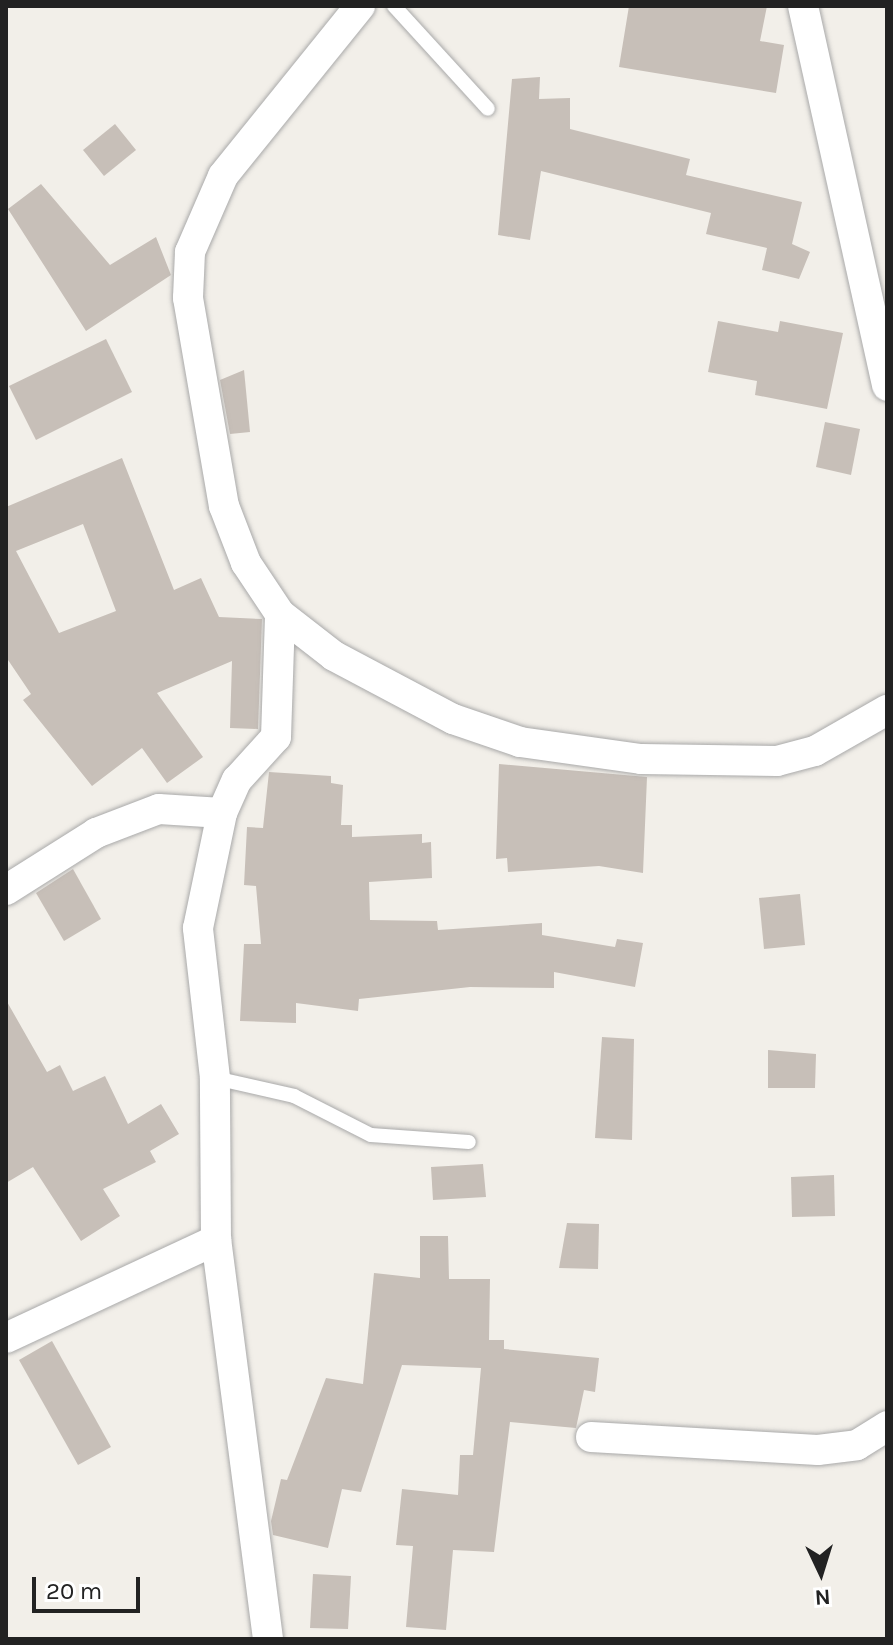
<!DOCTYPE html>
<style>
body{margin:0}
#map{position:relative;width:893px;height:1645px;overflow:hidden;background:#f2efe9;font-family:Karla,sans-serif}
div>[style]{position:absolute}
.building>*{inset:0;background:#c7bfb8}
.roads{filter:drop-shadow(0 0 2px #a9a9a9) drop-shadow(0 0 2px #a9a9a9)}
.lane>*{height:14px;margin:-7px;padding:0 7px;transform-origin:7px;border-radius:7px;background:#fff}
.street>*{height:30px;margin:-15px;padding:0 15px;transform-origin:15px;border-radius:15px;background:#fff}
span{translate:-50% -50%;white-space:nowrap;text-align:center;line-height:1.15;-webkit-text-stroke:6px #fff;paint-order:stroke}
.frame{position:absolute;inset:0;border:8px solid #222;pointer-events:none}
.north{position:absolute;left:781px;top:1533px;width:80px;height:80px;-webkit-text-stroke:6px #fff;paint-order:stroke;rotate:176deg;font-size:22px;font-weight:700;line-height:32px;text-align:center;color:#222}
.north::after{content:'';display:block;margin:auto;width:28px;height:36px;background:#222;clip-path:polygon(50% 0,100% 100%,50% 72%,0 100%)}
.scale{position:absolute;left:32px;top:1577px;width:108px;height:36px;box-sizing:border-box;border:4px solid #222;border-top:0;padding-left:10px;font-size:24px;line-height:28px;white-space:nowrap;color:#222;-webkit-text-stroke:6px #fff;paint-order:stroke}
</style>
<div id="map">
<div class="building">
<div style="clip-path:polygon(629px 6px,767px 6px,760px 41px,784px 45px,776px 93px,619px 67px)"></div>
<div style="clip-path:polygon(540px 77px,539px 99px,570px 98px,570px 129px,690px 159px,686px 175px,802px 202px,792px 244px,810px 252px,799px 279px,762px 270px,767px 248px,706px 234px,711px 213px,541px 171px,530px 240px,498px 235px,512px 79px)"></div>
<div style="clip-path:polygon(115px 124px,136px 150px,104px 176px,83px 150px)"></div>
<div style="clip-path:polygon(41px 184px,110px 265px,156px 237px,171px 275px,86px 331px,8px 209px)"></div>
<div style="clip-path:polygon(718px 321px,778px 332px,780px 321px,843px 333px,827px 409px,755px 395px,757px 381px,708px 372px)"></div>
<div style="clip-path:polygon(106px 339px,132px 392px,36px 440px,9px 386px)"></div>
<div style="clip-path:polygon(244px 370px,250px 432px,230px 434px,220px 380px)"></div>
<div style="clip-path:polygon(825px 422px,860px 429px,851px 475px,816px 467px)"></div>
<div style="clip-path:polygon(evenodd,122px 458px,174px 590px,201px 578px,219px 617px,262px 619px,258px 729px,230px 728px,232px 661px,157px 693px,203px 757px,167px 783px,142px 748px,92px 786px,23px 700px,31px 694px,6px 657px,6px 507px,122px 458px,83px 524px,116px 611px,59px 633px,16px 551px,83px 524px)"></div>
<div style="clip-path:polygon(499px 764px,647px 777px,643px 873px,599px 866px,508px 872px,507px 858px,496px 859px)"></div>
<div style="clip-path:polygon(269px 772px,331px 776px,331px 783px,343px 785px,341px 825px,352px 825px,352px 837px,422px 834px,422px 843px,431px 842px,432px 878px,369px 882px,370px 920px,437px 921px,438px 930px,542px 923px,542px 935px,615px 947px,617px 939px,643px 943px,635px 987px,554px 972px,554px 988px,470px 987px,359px 999px,358px 1011px,296px 1003px,296px 1023px,240px 1021px,244px 944px,261px 944px,256px 886px,244px 885px,247px 827px,263px 828px)"></div>
<div style="clip-path:polygon(73px 869px,101px 919px,64px 941px,36px 893px)"></div>
<div style="clip-path:polygon(800px 894px,805px 945px,764px 949px,759px 898px)"></div>
<div style="clip-path:polygon(6px 1000px,47px 1072px,60px 1065px,73px 1091px,105px 1076px,128px 1124px,161px 1104px,179px 1134px,150px 1151px,156px 1162px,103px 1189px,120px 1216px,81px 1241px,33px 1167px,6px 1183px)"></div>
<div style="clip-path:polygon(602px 1037px,634px 1039px,632px 1140px,595px 1138px)"></div>
<div style="clip-path:polygon(768px 1050px,816px 1054px,815px 1088px,768px 1088px)"></div>
<div style="clip-path:polygon(483px 1164px,486px 1197px,433px 1200px,431px 1167px)"></div>
<div style="clip-path:polygon(834px 1175px,835px 1216px,792px 1217px,791px 1177px)"></div>
<div style="clip-path:polygon(567px 1223px,599px 1224px,598px 1269px,559px 1268px)"></div>
<div style="clip-path:polygon(420px 1236px,448px 1236px,449px 1279px,490px 1279px,489px 1340px,504px 1340px,504px 1349px,599px 1358px,595px 1392px,584px 1390px,576px 1428px,510px 1422px,494px 1552px,453px 1550px,446px 1630px,406px 1627px,413px 1546px,396px 1545px,402px 1489px,458px 1495px,460px 1455px,473px 1455px,481px 1368px,402px 1365px,361px 1492px,342px 1489px,328px 1548px,273px 1535px,271px 1521px,281px 1479px,287px 1480px,326px 1378px,363px 1384px,374px 1273px,420px 1278px)"></div>
<div style="clip-path:polygon(52px 1341px,111px 1447px,78px 1465px,19px 1360px)"></div>
<div style="clip-path:polygon(313px 1574px,351px 1576px,348px 1629px,310px 1628px)"></div>
</div>
<div class="roads">
<div class="lane">
<div style="left:394px;top:6px;width:139px;rotate:47.6deg"></div>
<div style="left:215px;top:1078px;width:81px;rotate:12.8deg"></div>
<div style="left:294px;top:1096px;width:86px;rotate:26.9deg"></div>
<div style="left:371px;top:1135px;width:98px;rotate:4.1deg"></div>
</div>
<div class="street">
<div style="left:360px;top:6px;width:218px;rotate:128.9deg"></div>
<div style="left:223px;top:176px;width:83px;rotate:113.5deg"></div>
<div style="left:190px;top:252px;width:46px;rotate:92.5deg"></div>
<div style="left:188px;top:298px;width:211px;rotate:80.2deg"></div>
<div style="left:224px;top:506px;width:61px;rotate:68.9deg"></div>
<div style="left:246px;top:563px;width:61px;rotate:56.3deg"></div>
<div style="left:280px;top:614px;width:68px;rotate:37.9deg"></div>
<div style="left:334px;top:656px;width:135px;rotate:27.9deg"></div>
<div style="left:453px;top:719px;width:71px;rotate:18.9deg"></div>
<div style="left:520px;top:742px;width:122px;rotate:8deg"></div>
<div style="left:641px;top:759px;width:136px;rotate:0.8deg"></div>
<div style="left:777px;top:761px;width:39px;rotate:-15deg"></div>
<div style="left:815px;top:751px;width:83px;rotate:-29.7deg"></div>
<div style="left:803px;top:6px;width:389px;rotate:77.5deg"></div>
<div style="left:6px;top:890px;width:107px;rotate:-32.3deg"></div>
<div style="left:96px;top:833px;width:67px;rotate:-20.9deg"></div>
<div style="left:159px;top:809px;width:63px;rotate:3.6deg"></div>
<div style="left:6px;top:1338px;width:232px;rotate:-25deg"></div>
<div style="left:591px;top:1437px;width:227px;rotate:3.3deg"></div>
<div style="left:818px;top:1450px;width:39px;rotate:-7deg"></div>
<div style="left:857px;top:1445px;width:36px;rotate:-32deg"></div>
<div style="left:268px;top:1639px;width:402px;rotate:-97.4deg"></div>
<div style="left:216px;top:1240px;width:162px;rotate:-90.4deg"></div>
<div style="left:215px;top:1078px;width:151px;rotate:-96.5deg"></div>
<div style="left:198px;top:928px;width:117px;rotate:-78.2deg"></div>
<div style="left:222px;top:813px;width:36px;rotate:-66deg"></div>
<div style="left:237px;top:780px;width:58px;rotate:-47.8deg"></div>
<div style="left:276px;top:737px;width:123px;rotate:-88.1deg"></div>
</div>
</div>
<div class="frame"></div>
<div class="north">N</div>
<div class="scale">20 m</div>
</div>
